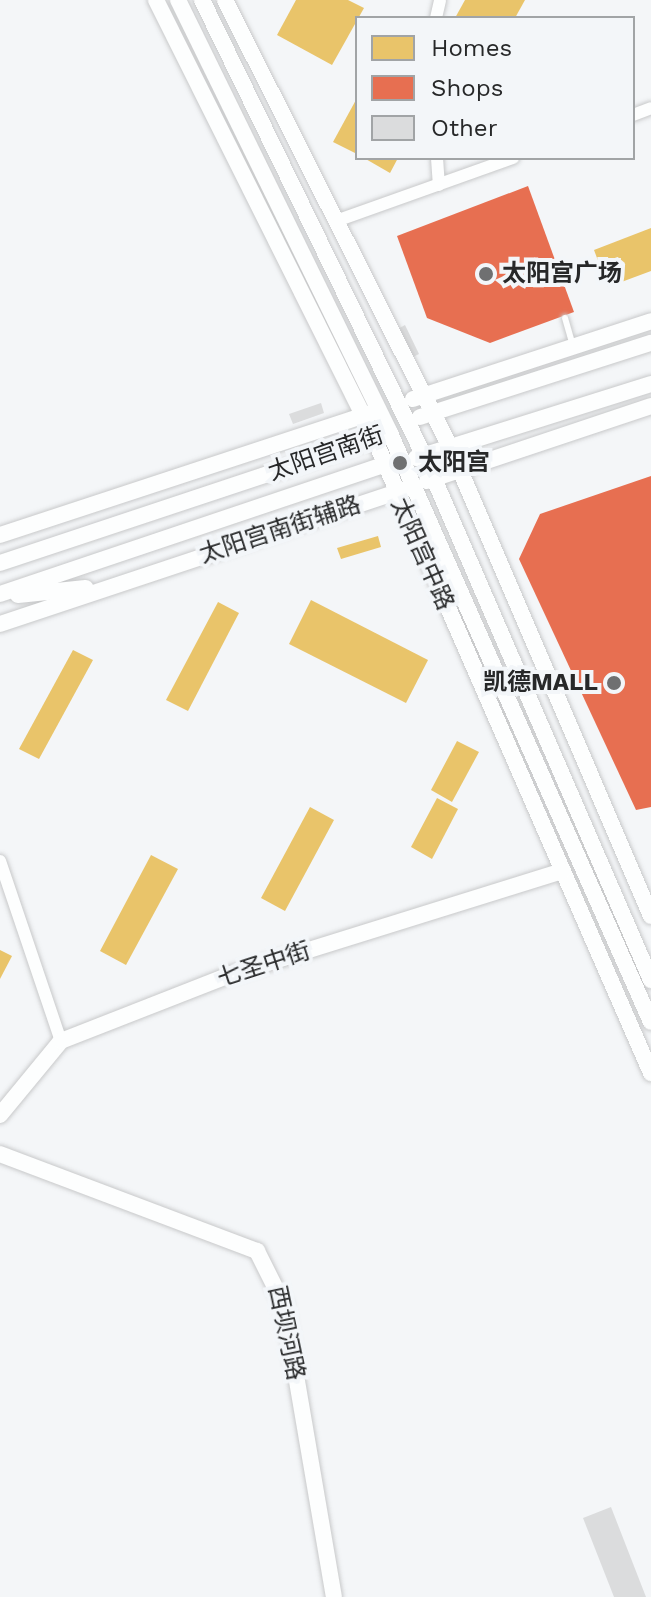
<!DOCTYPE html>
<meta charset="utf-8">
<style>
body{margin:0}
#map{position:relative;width:651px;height:1597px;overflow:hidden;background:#f4f6f8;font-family:"Work Sans","Noto Sans SC",sans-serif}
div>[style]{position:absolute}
.homes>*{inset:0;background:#e9c46a}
.shops>*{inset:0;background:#e76f51}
.building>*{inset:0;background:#dbdcdd}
.roads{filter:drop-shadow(0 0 2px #c8c9ca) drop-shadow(0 0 2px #c8c9ca)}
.lane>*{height:6px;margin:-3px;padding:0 3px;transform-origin:3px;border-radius:3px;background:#fdfefe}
.street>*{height:12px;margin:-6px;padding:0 6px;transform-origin:6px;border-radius:6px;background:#fdfefe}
.secondary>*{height:16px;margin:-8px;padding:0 8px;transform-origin:8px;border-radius:8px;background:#fdfefe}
.dots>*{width:22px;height:22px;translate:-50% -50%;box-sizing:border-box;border:4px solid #f3f6f9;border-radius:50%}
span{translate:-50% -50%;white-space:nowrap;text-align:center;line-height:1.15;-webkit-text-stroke:8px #f3f6f9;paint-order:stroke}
.poi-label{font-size:24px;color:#272829;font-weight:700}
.left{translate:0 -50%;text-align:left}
.right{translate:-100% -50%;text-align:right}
.street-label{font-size:24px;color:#272829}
.legend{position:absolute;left:355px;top:16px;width:280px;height:144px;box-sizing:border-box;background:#f3f6f9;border:2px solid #a1a4a6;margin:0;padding:10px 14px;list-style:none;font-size:24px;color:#272829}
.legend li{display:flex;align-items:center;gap:16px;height:40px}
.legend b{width:40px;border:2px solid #a1a4a6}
</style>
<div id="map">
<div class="homes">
<div style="clip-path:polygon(296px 0,348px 0,364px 8px,332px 65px,277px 35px)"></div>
<div style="clip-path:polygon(465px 0,525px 0,515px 18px,455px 18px)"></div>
<div style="clip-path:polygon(357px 98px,357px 154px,333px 142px)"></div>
<div style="clip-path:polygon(364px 158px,398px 158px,390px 173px)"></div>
<div style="clip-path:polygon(651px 228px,651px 271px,608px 287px,594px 250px)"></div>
<div style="clip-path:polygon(378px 536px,381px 547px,341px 559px,337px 548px)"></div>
<div style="clip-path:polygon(311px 600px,428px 660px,406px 703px,289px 644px)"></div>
<div style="clip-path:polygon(218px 602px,239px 613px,188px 711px,166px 700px)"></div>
<div style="clip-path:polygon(73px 650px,93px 660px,39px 759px,19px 749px)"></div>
<div style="clip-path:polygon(457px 741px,479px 752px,452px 802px,431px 790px)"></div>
<div style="clip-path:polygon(437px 798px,458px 809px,432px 859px,411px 847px)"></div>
<div style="clip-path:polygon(310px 807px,334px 820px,285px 911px,261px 898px)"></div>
<div style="clip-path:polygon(151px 855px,178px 869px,126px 965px,100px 951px)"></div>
<div style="clip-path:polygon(0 950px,12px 956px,0 979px)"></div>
</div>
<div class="shops">
<div style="clip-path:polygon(528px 186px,574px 312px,490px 343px,427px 318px,397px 236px)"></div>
<div style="clip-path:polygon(651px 476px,651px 807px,636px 810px,519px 559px,540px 514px)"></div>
</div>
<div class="building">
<div style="clip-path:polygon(405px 325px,419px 354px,409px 359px,396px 330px)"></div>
<div style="clip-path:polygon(321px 403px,324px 413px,293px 424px,289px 414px)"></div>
<div style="clip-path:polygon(611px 1507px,646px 1597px,614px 1597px,583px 1518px)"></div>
</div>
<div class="roads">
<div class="lane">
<div style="left:565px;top:318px;width:26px;rotate:74deg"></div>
</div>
<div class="street">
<div style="left:436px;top:18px;width:18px;rotate:-77deg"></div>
<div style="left:633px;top:115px;width:19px;rotate:-21deg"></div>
<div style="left:437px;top:158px;width:27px;rotate:86deg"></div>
<div style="left:336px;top:221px;width:188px;rotate:-19.6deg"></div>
<div style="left:0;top:861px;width:190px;rotate:71.3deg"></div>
</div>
<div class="secondary">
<div style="left:156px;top:0;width:489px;rotate:63.5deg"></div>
<div style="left:374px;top:438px;width:693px;rotate:66.43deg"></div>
<div style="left:178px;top:0;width:482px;rotate:63.9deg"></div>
<div style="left:390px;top:433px;width:644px;rotate:66.1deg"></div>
<div style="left:202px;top:0;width:509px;rotate:64.04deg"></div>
<div style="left:425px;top:458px;width:569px;rotate:66.59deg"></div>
<div style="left:225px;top:0;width:503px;rotate:63.28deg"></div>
<div style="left:451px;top:449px;width:508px;rotate:66.82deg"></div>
<div style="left:413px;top:399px;width:250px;rotate:-18.1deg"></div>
<div style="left:420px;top:417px;width:243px;rotate:-17.8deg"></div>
<div style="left:416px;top:458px;width:246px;rotate:-17.5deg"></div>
<div style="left:427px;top:481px;width:236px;rotate:-18.5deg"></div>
<div style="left:0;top:535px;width:391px;rotate:-18.2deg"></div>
<div style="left:0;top:563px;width:403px;rotate:-18.4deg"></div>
<div style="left:0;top:594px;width:415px;rotate:-18.6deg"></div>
<div style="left:18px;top:595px;width:68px;rotate:-5.9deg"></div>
<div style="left:0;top:624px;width:427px;rotate:-18.4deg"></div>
<div style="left:0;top:1115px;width:96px;rotate:-50.5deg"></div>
<div style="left:61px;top:1041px;width:184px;rotate:-21.4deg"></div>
<div style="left:232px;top:974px;width:346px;rotate:-17.3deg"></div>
<div style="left:0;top:1154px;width:275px;rotate:20.7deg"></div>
<div style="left:257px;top:1251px;width:60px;rotate:63.4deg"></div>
<div style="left:284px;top:1305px;width:296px;rotate:80.3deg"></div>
</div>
</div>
<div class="dots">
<div style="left:486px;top:274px;background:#6f7071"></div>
<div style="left:400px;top:463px;background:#6f7071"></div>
<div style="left:614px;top:683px;background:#6f7071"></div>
</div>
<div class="poi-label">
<span class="left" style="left:502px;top:274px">太阳宫广场</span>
<span class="left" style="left:418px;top:463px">太阳宫</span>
<span class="right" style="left:598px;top:683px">凯德MALL</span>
</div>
<div class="street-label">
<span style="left:326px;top:454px;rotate:-19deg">太阳宫南街</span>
<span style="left:280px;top:530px;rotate:-18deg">太阳宫南街辅路</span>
<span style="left:422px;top:554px;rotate:66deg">太阳宫中路</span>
<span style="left:264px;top:965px;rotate:-18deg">七圣中街</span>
<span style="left:286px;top:1333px;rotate:78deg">西坝河路</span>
</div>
<ul class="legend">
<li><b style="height:22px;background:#e9c46a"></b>Homes</li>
<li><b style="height:22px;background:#e76f51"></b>Shops</li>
<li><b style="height:22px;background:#dbdcdd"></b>Other</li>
</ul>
</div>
